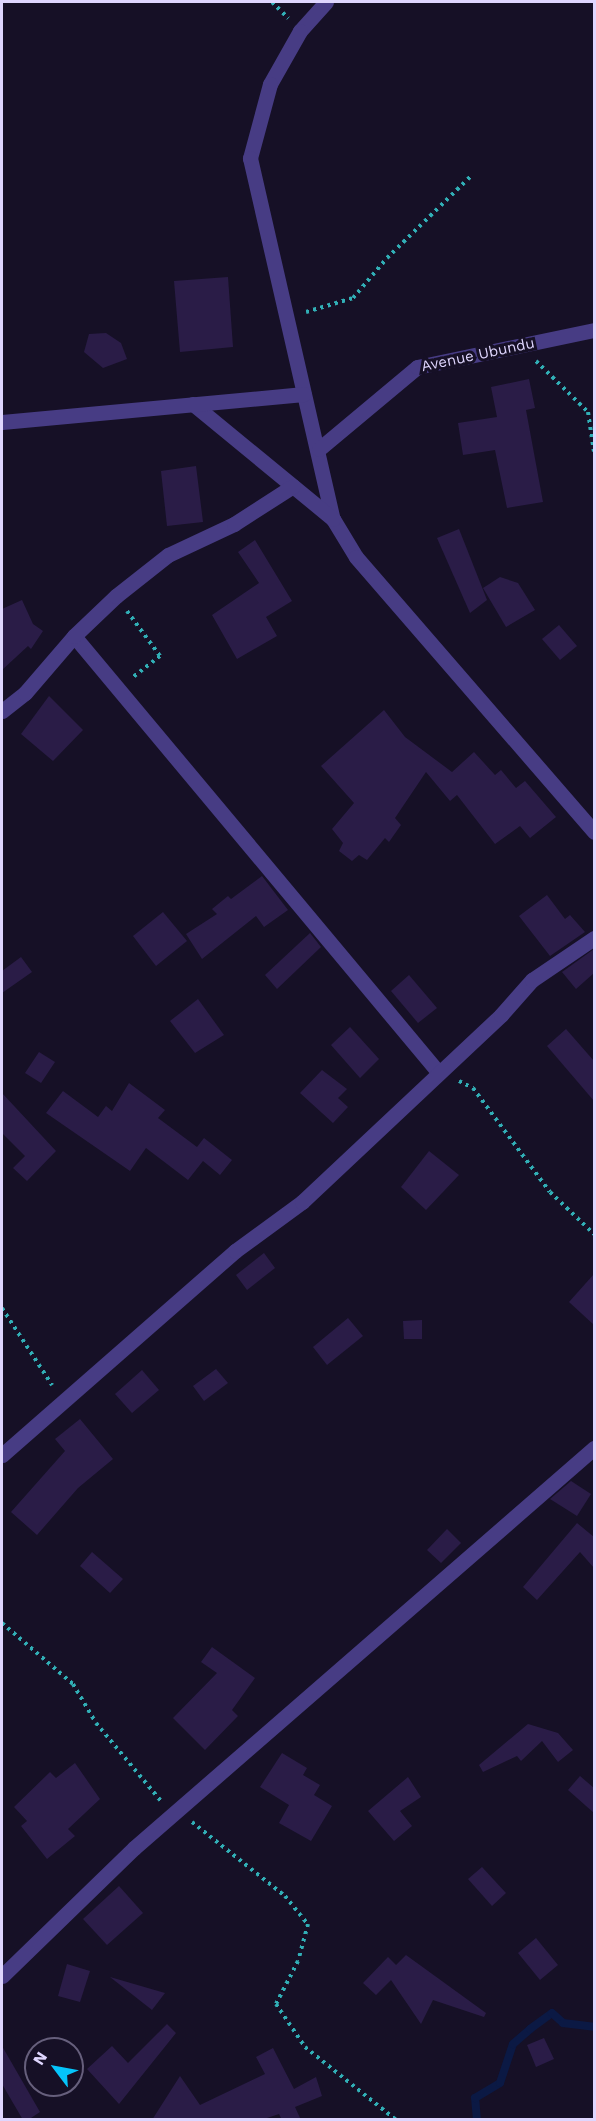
<!DOCTYPE html>
<style>
body{margin:0}
#map{position:relative;width:596px;height:2121px;overflow:hidden;background:#161026;font-family:"Work Sans",sans-serif}
div>[style]{position:absolute}
.stream>*{height:8px;margin:-4px;padding:0 4px;transform-origin:4px;border-radius:4px;background:#0b1944}
.building>*{inset:0;background:#2a1c47}
.path>*{height:4px;margin-top:-2px;transform-origin:0;background:repeating-linear-gradient(90deg,#31afb6 0 3px,transparent 0 7.5px)}
.minor>*{height:15px;margin:-7.5px;padding:0 7.5px;transform-origin:7.5px;border-radius:7.5px;background:#473c84}
span{translate:-50% -50%;white-space:nowrap;text-align:center;line-height:1.15;-webkit-text-stroke:6px #161026;paint-order:stroke}
.street-label{font-size:15px;color:#dfd6fe}
.frame{position:absolute;inset:0;border:3px solid #dfd6fe;pointer-events:none}
.north{position:absolute;left:24px;top:2037px;width:60px;height:60px;box-sizing:border-box;background:#161026;border:2px solid #665f7c;border-radius:50%;rotate:302deg;font-size:16px;font-weight:700;line-height:24px;text-align:center;color:#dfd6fe}
.north::after{content:'';display:block;margin:auto;width:21px;height:27px;background:#05c5fb;clip-path:polygon(50% 0,100% 100%,50% 72%,0 100%)}
</style>
<div id="map">
<div class="stream">
<div style="left:477px;top:2120px;width:22px;rotate:-95deg"></div>
<div style="left:475px;top:2098px;width:29px;rotate:-31deg"></div>
<div style="left:500px;top:2083px;width:41px;rotate:-71.6deg"></div>
<div style="left:513px;top:2044px;width:23px;rotate:-41deg"></div>
<div style="left:530px;top:2029px;width:27px;rotate:-36deg"></div>
<div style="left:552px;top:2013px;width:15px;rotate:42deg"></div>
<div style="left:563px;top:2023px;width:31px;rotate:7deg"></div>
</div>
<div class="building">
<div style="clip-path:polygon(228px 277px,233px 347px,180px 352px,174px 281px)"></div>
<div style="clip-path:polygon(106px 333px,121px 343px,127px 359px,103px 368px,84px 352px,89px 334px)"></div>
<div style="clip-path:polygon(529px 379px,535px 408px,526px 410px,543px 502px,507px 508px,495px 450px,463px 455px,458px 423px,497px 417px,491px 387px)"></div>
<div style="clip-path:polygon(196px 466px,203px 522px,167px 526px,161px 471px)"></div>
<div style="clip-path:polygon(459px 529px,487px 600px,470px 613px,437px 538px)"></div>
<div style="clip-path:polygon(255px 540px,292px 601px,266px 617px,277px 636px,237px 659px,212px 615px,259px 583px,238px 552px)"></div>
<div style="clip-path:polygon(500px 577px,518px 583px,535px 610px,506px 627px,483px 588px)"></div>
<div style="clip-path:polygon(22px 600px,33px 624px,43px 631px,31px 649px,28px 646px,2px 670px,2px 609px)"></div>
<div style="clip-path:polygon(559px 625px,577px 646px,560px 660px,542px 639px)"></div>
<div style="clip-path:polygon(49px 696px,83px 730px,53px 761px,21px 734px)"></div>
<div style="clip-path:polygon(384px 710px,405px 737px,452px 772px,474px 752px,495px 775px,501px 770px,516px 788px,525px 781px,556px 817px,530px 838px,520px 826px,495px 844px,457px 795px,450px 801px,426px 772px,395px 818px,401px 825px,389px 842px,385px 838px,367px 860px,359px 855px,352px 861px,339px 851px,343px 843px,332px 829px,354px 803px,321px 766px)"></div>
<div style="clip-path:polygon(262px 876px,288px 910px,264px 927px,256px 916px,202px 959px,186px 934px,217px 914px,212px 909px,228px 896px,231px 899px)"></div>
<div style="clip-path:polygon(547px 895px,565px 919px,570px 915px,585px 932px,550px 956px,519px 916px)"></div>
<div style="clip-path:polygon(163px 912px,187px 941px,156px 966px,133px 936px)"></div>
<div style="clip-path:polygon(310px 933px,321px 947px,277px 989px,265px 975px)"></div>
<div style="clip-path:polygon(594px 949px,594px 973px,576px 989px,562px 972px)"></div>
<div style="clip-path:polygon(21px 957px,32px 972px,2px 993px,2px 971px)"></div>
<div style="clip-path:polygon(409px 975px,437px 1008px,418px 1023px,391px 991px)"></div>
<div style="clip-path:polygon(198px 999px,224px 1035px,195px 1053px,170px 1021px)"></div>
<div style="clip-path:polygon(350px 1027px,379px 1059px,360px 1078px,331px 1045px)"></div>
<div style="clip-path:polygon(566px 1029px,594px 1061px,594px 1101px,547px 1046px)"></div>
<div style="clip-path:polygon(39px 1052px,55px 1062px,41px 1083px,25px 1073px)"></div>
<div style="clip-path:polygon(322px 1070px,347px 1089px,338px 1098px,348px 1107px,333px 1123px,300px 1093px)"></div>
<div style="clip-path:polygon(129px 1083px,165px 1110px,158px 1118px,197px 1147px,204px 1138px,232px 1160px,220px 1175px,203px 1161px,188px 1180px,146px 1148px,130px 1171px,46px 1113px,63px 1091px,98px 1117px,106px 1106px,112px 1111px)"></div>
<div style="clip-path:polygon(2px 1093px,56px 1151px,27px 1181px,13px 1168px,25px 1156px,2px 1133px)"></div>
<div style="clip-path:polygon(429px 1151px,459px 1175px,426px 1210px,401px 1187px)"></div>
<div style="clip-path:polygon(264px 1253px,275px 1268px,247px 1290px,236px 1275px)"></div>
<div style="clip-path:polygon(594px 1274px,594px 1325px,569px 1302px)"></div>
<div style="clip-path:polygon(348px 1318px,363px 1336px,327px 1365px,313px 1347px)"></div>
<div style="clip-path:polygon(422px 1320px,422px 1339px,404px 1339px,403px 1321px)"></div>
<div style="clip-path:polygon(216px 1369px,228px 1383px,204px 1401px,193px 1386px)"></div>
<div style="clip-path:polygon(142px 1370px,159px 1390px,132px 1413px,115px 1394px)"></div>
<div style="clip-path:polygon(80px 1419px,113px 1459px,78px 1488px,37px 1535px,11px 1512px,65px 1451px,55px 1439px)"></div>
<div style="clip-path:polygon(571px 1481px,591px 1494px,577px 1516px,550px 1499px)"></div>
<div style="clip-path:polygon(577px 1523px,594px 1537px,594px 1568px,580px 1552px,537px 1600px,523px 1587px)"></div>
<div style="clip-path:polygon(447px 1529px,461px 1543px,441px 1563px,427px 1550px)"></div>
<div style="clip-path:polygon(92px 1552px,123px 1579px,110px 1593px,80px 1566px)"></div>
<div style="clip-path:polygon(212px 1647px,255px 1678px,232px 1710px,238px 1716px,205px 1750px,173px 1718px,217px 1673px,201px 1662px)"></div>
<div style="clip-path:polygon(528px 1724px,558px 1733px,573px 1750px,558px 1762px,542px 1741px,521px 1761px,517px 1756px,483px 1772px,479px 1765px)"></div>
<div style="clip-path:polygon(282px 1753px,307px 1768px,303px 1775px,320px 1785px,314px 1795px,332px 1806px,311px 1841px,279px 1823px,289px 1805px,260px 1787px)"></div>
<div style="clip-path:polygon(75px 1763px,100px 1799px,68px 1829px,75px 1836px,47px 1859px,21px 1826px,27px 1821px,14px 1807px,50px 1772px,56px 1778px)"></div>
<div style="clip-path:polygon(580px 1776px,594px 1788px,594px 1813px,568px 1790px)"></div>
<div style="clip-path:polygon(408px 1777px,421px 1797px,400px 1811px,412px 1826px,394px 1841px,368px 1811px)"></div>
<div style="clip-path:polygon(482px 1867px,506px 1893px,492px 1906px,468px 1879px)"></div>
<div style="clip-path:polygon(119px 1886px,143px 1913px,107px 1945px,83px 1919px)"></div>
<div style="clip-path:polygon(536px 1938px,558px 1965px,540px 1980px,518px 1953px)"></div>
<div style="clip-path:polygon(406px 1955px,486px 2013px,484px 2017px,433px 2000px,421px 2024px,391px 1980px,376px 1995px,363px 1983px,388px 1957px,396px 1965px)"></div>
<div style="clip-path:polygon(67px 1964px,90px 1971px,80px 2002px,58px 1996px)"></div>
<div style="clip-path:polygon(110px 1977px,165px 1993px,152px 2010px)"></div>
<div style="clip-path:polygon(167px 2024px,176px 2033px,119px 2104px,87px 2069px,112px 2046px,128px 2063px)"></div>
<div style="clip-path:polygon(544px 2038px,554px 2059px,536px 2067px,527px 2045px)"></div>
<div style="clip-path:polygon(2px 2046px,40px 2112px,28px 2120px,23px 2120px,2px 2084px)"></div>
<div style="clip-path:polygon(273px 2048px,294px 2089px,316px 2077px,322px 2096px,295px 2107px,301px 2120px,282px 2120px,279px 2114px,261px 2120px,152px 2120px,180px 2076px,200px 2105px,265px 2074px,256px 2057px)"></div>
</div>
<div class="path">
<div style="left:272px;top:2px;width:23px;rotate:45deg"></div>
<div style="left:306px;top:312px;width:49px;rotate:-16.6deg"></div>
<div style="left:353px;top:298px;width:52px;rotate:-49.6deg"></div>
<div style="left:387px;top:258px;width:117px;rotate:-44.3deg"></div>
<div style="left:536px;top:361px;width:73px;rotate:44.4deg"></div>
<div style="left:588px;top:412px;width:40px;rotate:81.5deg"></div>
<div style="left:127px;top:611px;width:56px;rotate:53.7deg"></div>
<div style="left:160px;top:656px;width:36px;rotate:142deg"></div>
<div style="left:459px;top:1081px;width:16px;rotate:27deg"></div>
<div style="left:473px;top:1088px;width:129px;rotate:53.5deg"></div>
<div style="left:550px;top:1192px;width:61px;rotate:43.7deg"></div>
<div style="left:2px;top:1308px;width:92px;rotate:57deg"></div>
<div style="left:2px;top:1623px;width:94px;rotate:40.7deg"></div>
<div style="left:73px;top:1684px;width:45px;rotate:59.5deg"></div>
<div style="left:96px;top:1723px;width:102px;rotate:50.2deg"></div>
<div style="left:192px;top:1822px;width:119px;rotate:38.5deg"></div>
<div style="left:285px;top:1896px;width:36px;rotate:51deg"></div>
<div style="left:308px;top:1924px;width:38px;rotate:105deg"></div>
<div style="left:298px;top:1961px;width:48px;rotate:117.1deg"></div>
<div style="left:276px;top:2004px;width:52px;rotate:56deg"></div>
<div style="left:305px;top:2047px;width:117px;rotate:38.7deg"></div>
</div>
<div class="minor">
<div style="left:326px;top:2px;width:39px;rotate:132deg"></div>
<div style="left:300px;top:31px;width:61px;rotate:119.5deg"></div>
<div style="left:270px;top:84px;width:77px;rotate:105.1deg"></div>
<div style="left:250px;top:158px;width:370px;rotate:77.1deg"></div>
<div style="left:333px;top:519px;width:44px;rotate:58.8deg"></div>
<div style="left:356px;top:557px;width:364px;rotate:49.1deg"></div>
<div style="left:193px;top:404px;width:181px;rotate:39.4deg"></div>
<div style="left:2px;top:422px;width:303px;rotate:-5.3deg"></div>
<div style="left:319px;top:449px;width:128px;rotate:-39.9deg"></div>
<div style="left:417px;top:367px;width:181px;rotate:-11.8deg"></div>
<div style="left:74px;top:636px;width:569px;rotate:50.13deg"></div>
<div style="left:2px;top:711px;width:29px;rotate:-38deg"></div>
<div style="left:25px;top:693px;width:75px;rotate:-49.3deg"></div>
<div style="left:74px;top:636px;width:58px;rotate:-43.6deg"></div>
<div style="left:116px;top:596px;width:66px;rotate:-38.3deg"></div>
<div style="left:168px;top:555px;width:73px;rotate:-25.2deg"></div>
<div style="left:234px;top:524px;width:70px;rotate:-32.8deg"></div>
<div style="left:2px;top:1455px;width:310px;rotate:-41.2deg"></div>
<div style="left:235px;top:1251px;width:83px;rotate:-36.2deg"></div>
<div style="left:302px;top:1202px;width:273px;rotate:-43.2deg"></div>
<div style="left:501px;top:1015px;width:47px;rotate:-48.5deg"></div>
<div style="left:532px;top:980px;width:75px;rotate:-34.1deg"></div>
<div style="left:2px;top:1976px;width:184px;rotate:-44.1deg"></div>
<div style="left:134px;top:1848px;width:610px;rotate:-41.01deg"></div>
</div>
<div class="street-label">
<span style="left:478px;top:355px;rotate:-12deg">Avenue Ubundu</span>
</div>
<div class="frame"></div>
<div class="north">N</div>
</div>
